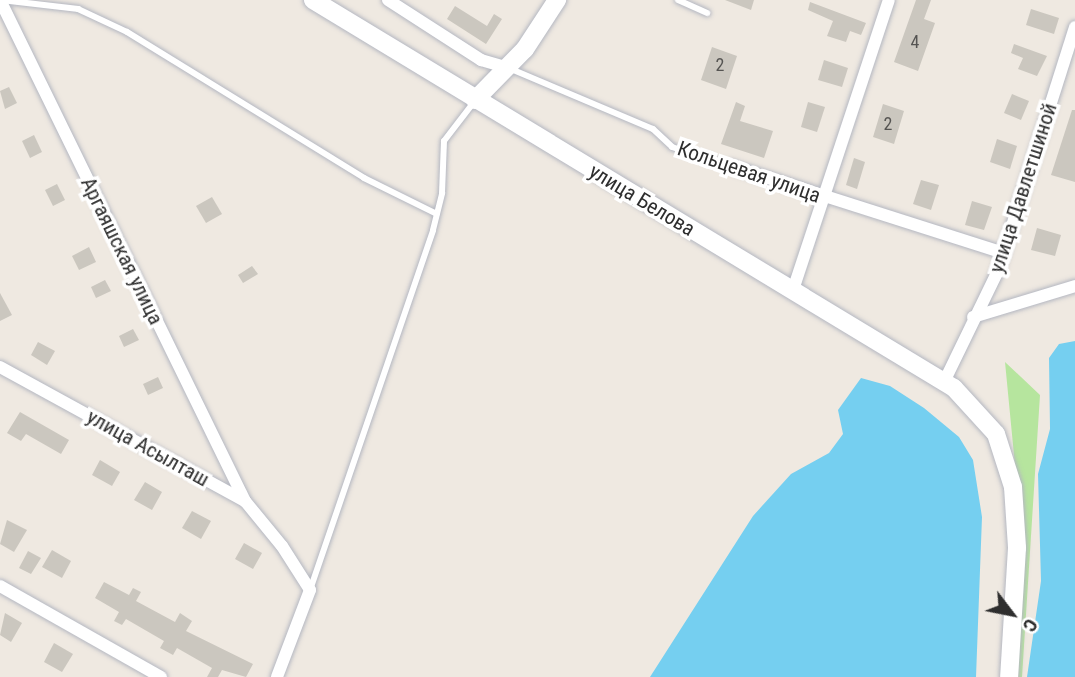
<!DOCTYPE html>
<meta charset="utf-8">
<style>
body{margin:0}
#map{position:relative;width:1075px;height:677px;overflow:hidden;background:#efe9e1;font-family:"Roboto Condensed",sans-serif}
div>[style]{position:absolute}
.green>*{inset:0;background:#b6e59e}
.water>*{inset:0;background:#75cff0}
.building>*{inset:0;background:#cbc7bf}
.roads{filter:drop-shadow(0 0 2px #b4b7c1) drop-shadow(0 0 2px #b4b7c1)}
.lane>*{height:6px;margin:-3px;padding:0 3px;transform-origin:3px;border-radius:3px;background:#fff}
.street>*{height:12px;margin:-6px;padding:0 6px;transform-origin:6px;border-radius:6px;background:#fff}
.secondary>*{height:18px;margin:-9px;padding:0 9px;transform-origin:9px;border-radius:9px;background:#fff}
span{translate:-50% -50%;white-space:nowrap;text-align:center;line-height:1.15;-webkit-text-stroke:7px #fff;paint-order:stroke}
.number-label{font-size:18px;color:#555452}
.number-label span{-webkit-text-stroke-width:0}
.street-label{font-size:21px;color:#2e2e2e}
.north{position:absolute;left:977px;top:579px;width:70px;height:70px;-webkit-text-stroke:5px #fff;paint-order:stroke;rotate:122deg;font-size:19px;font-weight:700;line-height:28px;text-align:center;color:#2e2e2e}
.north::after{content:'';display:block;margin:auto;width:24px;height:32px;background:#2e2e2e;clip-path:polygon(50% 0,100% 100%,50% 72%,0 100%)}
</style>
<div id="map">
<div class="green">
<div style="clip-path:polygon(1005px 362px,1040px 395px,1022px 677px,1008px 677px,1016px 476px)"></div>
</div>
<div class="water">
<div style="clip-path:polygon(1075px 341px,1075px 677px,1027px 677px,1041px 581px,1038px 474px,1050px 429px,1049px 358px,1059px 344px)"></div>
<div style="clip-path:polygon(861px 378px,890px 386px,924px 408px,959px 437px,973px 460px,982px 517px,976px 677px,650px 677px,753px 516px,791px 474px,829px 453px,843px 434px,838px 410px)"></div>
</div>
<div class="building">
<div style="clip-path:polygon(725px 0,754px 0,751px 10px)"></div>
<div style="clip-path:polygon(916px 0,931px 0,924px 19px,935px 23px,918px 71px,894px 62px)"></div>
<div style="clip-path:polygon(810px 2px,866px 23px,861px 35px,850px 31px,846px 42px,827px 36px,833px 21px,808px 10px)"></div>
<div style="clip-path:polygon(455px 6px,487px 26px,494px 14px,502px 19px,486px 44px,447px 19px)"></div>
<div style="clip-path:polygon(1031px 9px,1059px 18px,1054px 34px,1026px 25px)"></div>
<div style="clip-path:polygon(1014px 44px,1047px 56px,1037px 76px,1018px 69px,1023px 58px,1011px 53px)"></div>
<div style="clip-path:polygon(712px 47px,737px 56px,726px 89px,701px 80px)"></div>
<div style="clip-path:polygon(824px 60px,848px 68px,842px 87px,818px 80px)"></div>
<div style="clip-path:polygon(9px 87px,17px 103px,5px 109px,0 91px)"></div>
<div style="clip-path:polygon(1012px 94px,1029px 101px,1021px 120px,1004px 113px)"></div>
<div style="clip-path:polygon(736px 102px,745px 106px,740px 121px,773px 131px,764px 158px,721px 144px)"></div>
<div style="clip-path:polygon(808px 102px,825px 107px,817px 132px,801px 127px)"></div>
<div style="clip-path:polygon(883px 104px,904px 111px,894px 144px,873px 137px)"></div>
<div style="clip-path:polygon(1072px 110px,1075px 110px,1075px 182px,1051px 175px)"></div>
<div style="clip-path:polygon(34px 135px,42px 152px,30px 158px,22px 141px)"></div>
<div style="clip-path:polygon(997px 139px,1017px 146px,1010px 169px,990px 162px)"></div>
<div style="clip-path:polygon(854px 158px,865px 162px,857px 189px,846px 185px)"></div>
<div style="clip-path:polygon(921px 180px,939px 185px,931px 210px,913px 204px)"></div>
<div style="clip-path:polygon(57px 184px,65px 200px,53px 206px,45px 190px)"></div>
<div style="clip-path:polygon(212px 197px,222px 214px,206px 223px,196px 206px)"></div>
<div style="clip-path:polygon(972px 201px,992px 207px,984px 230px,965px 225px)"></div>
<div style="clip-path:polygon(1037px 228px,1061px 235px,1055px 256px,1031px 250px)"></div>
<div style="clip-path:polygon(89px 247px,96px 262px,79px 270px,72px 256px)"></div>
<div style="clip-path:polygon(252px 266px,258px 274px,243px 283px,238px 275px)"></div>
<div style="clip-path:polygon(105px 280px,111px 291px,96px 298px,91px 287px)"></div>
<div style="clip-path:polygon(0 293px,12px 315px,0 321px)"></div>
<div style="clip-path:polygon(133px 329px,139px 340px,124px 347px,119px 336px)"></div>
<div style="clip-path:polygon(38px 342px,55px 351px,47px 365px,31px 355px)"></div>
<div style="clip-path:polygon(158px 377px,163px 388px,148px 395px,143px 384px)"></div>
<div style="clip-path:polygon(20px 412px,69px 440px,61px 454px,26px 434px,21px 441px,7px 433px)"></div>
<div style="clip-path:polygon(100px 460px,120px 472px,112px 486px,92px 475px)"></div>
<div style="clip-path:polygon(145px 482px,162px 492px,152px 510px,134px 500px)"></div>
<div style="clip-path:polygon(192px 511px,211px 521px,201px 539px,182px 528px)"></div>
<div style="clip-path:polygon(7px 520px,27px 530px,14px 552px,0 544px)"></div>
<div style="clip-path:polygon(244px 543px,262px 553px,253px 569px,235px 559px)"></div>
<div style="clip-path:polygon(52px 550px,71px 561px,62px 578px,42px 567px)"></div>
<div style="clip-path:polygon(28px 551px,41px 558px,31px 574px,19px 568px)"></div>
<div style="clip-path:polygon(104px 582px,129px 595px,133px 588px,141px 592px,136px 601px,175px 622px,180px 613px,192px 621px,186px 631px,253px 664px,246px 677px,222px 670px,218px 677px,207px 677px,212px 668px,177px 648px,173px 655px,160px 648px,164px 641px,126px 619px,122px 625px,114px 621px,119px 612px,95px 598px)"></div>
<div style="clip-path:polygon(5px 613px,22px 623px,11px 642px,0 635px)"></div>
<div style="clip-path:polygon(54px 643px,73px 654px,62px 672px,44px 662px)"></div>
</div>
<div class="roads">
<div class="lane">
<div style="left:1px;top:0;width:78px;rotate:6.7deg"></div>
<div style="left:78px;top:9px;width:54px;rotate:25.1deg"></div>
<div style="left:127px;top:32px;width:278px;rotate:31.6deg"></div>
<div style="left:364px;top:178px;width:81px;rotate:26.3deg"></div>
<div style="left:678px;top:0;width:32px;rotate:24deg"></div>
<div style="left:511px;top:69px;width:154px;rotate:22.9deg"></div>
<div style="left:653px;top:129px;width:26px;rotate:43deg"></div>
<div style="left:672px;top:147px;width:62px;rotate:17.9deg"></div>
<div style="left:310px;top:590px;width:380px;rotate:-71.1deg"></div>
<div style="left:433px;top:230px;width:38px;rotate:-76deg"></div>
<div style="left:442px;top:193px;width:52px;rotate:-87.8deg"></div>
<div style="left:444px;top:141px;width:49px;rotate:-52.4deg"></div>
</div>
<div class="street">
<div style="left:0;top:0;width:558px;rotate:63.94deg"></div>
<div style="left:388px;top:0;width:111px;rotate:32.8deg"></div>
<div style="left:481px;top:60px;width:26px;rotate:16deg"></div>
<div style="left:731px;top:166px;width:286px;rotate:17.7deg"></div>
<div style="left:793px;top:290px;width:305px;rotate:-71.7deg"></div>
<div style="left:973px;top:317px;width:107px;rotate:-16.9deg"></div>
<div style="left:0;top:367px;width:279px;rotate:28.7deg"></div>
<div style="left:245px;top:501px;width:58px;rotate:50.6deg"></div>
<div style="left:282px;top:546px;width:52px;rotate:57.5deg"></div>
<div style="left:310px;top:590px;width:93px;rotate:110.8deg"></div>
<div style="left:944px;top:382px;width:121px;rotate:-64.1deg"></div>
<div style="left:997px;top:273px;width:258px;rotate:-72.4deg"></div>
<div style="left:0;top:586px;width:185px;rotate:29.5deg"></div>
</div>
<div class="secondary">
<div style="left:313px;top:0;width:749px;rotate:31.19deg"></div>
<div style="left:954px;top:388px;width:62px;rotate:47.6deg"></div>
<div style="left:996px;top:434px;width:56px;rotate:72.2deg"></div>
<div style="left:1013px;top:487px;width:61px;rotate:86.2deg"></div>
<div style="left:1017px;top:548px;width:129px;rotate:93.5deg"></div>
<div style="left:475px;top:100px;width:71px;rotate:-45.6deg"></div>
<div style="left:525px;top:49px;width:59px;rotate:-56.9deg"></div>
</div>
</div>
<div class="number-label">
<span style="left:915px;top:42px">4</span>
<span style="left:720px;top:65px">2</span>
<span style="left:888px;top:124px">2</span>
</div>
<div class="street-label">
<span style="left:749px;top:172px;rotate:19deg">Кольцевая улица</span>
<span style="left:1023px;top:188px;rotate:-72deg">улица Давлетшиной</span>
<span style="left:642px;top:200px;rotate:31deg">улица Белова</span>
<span style="left:122px;top:251px;rotate:64deg">Аргаяшская улица</span>
<span style="left:148px;top:448px;rotate:29deg">улица Асылташ</span>
</div>
<div class="north">С</div>
</div>
